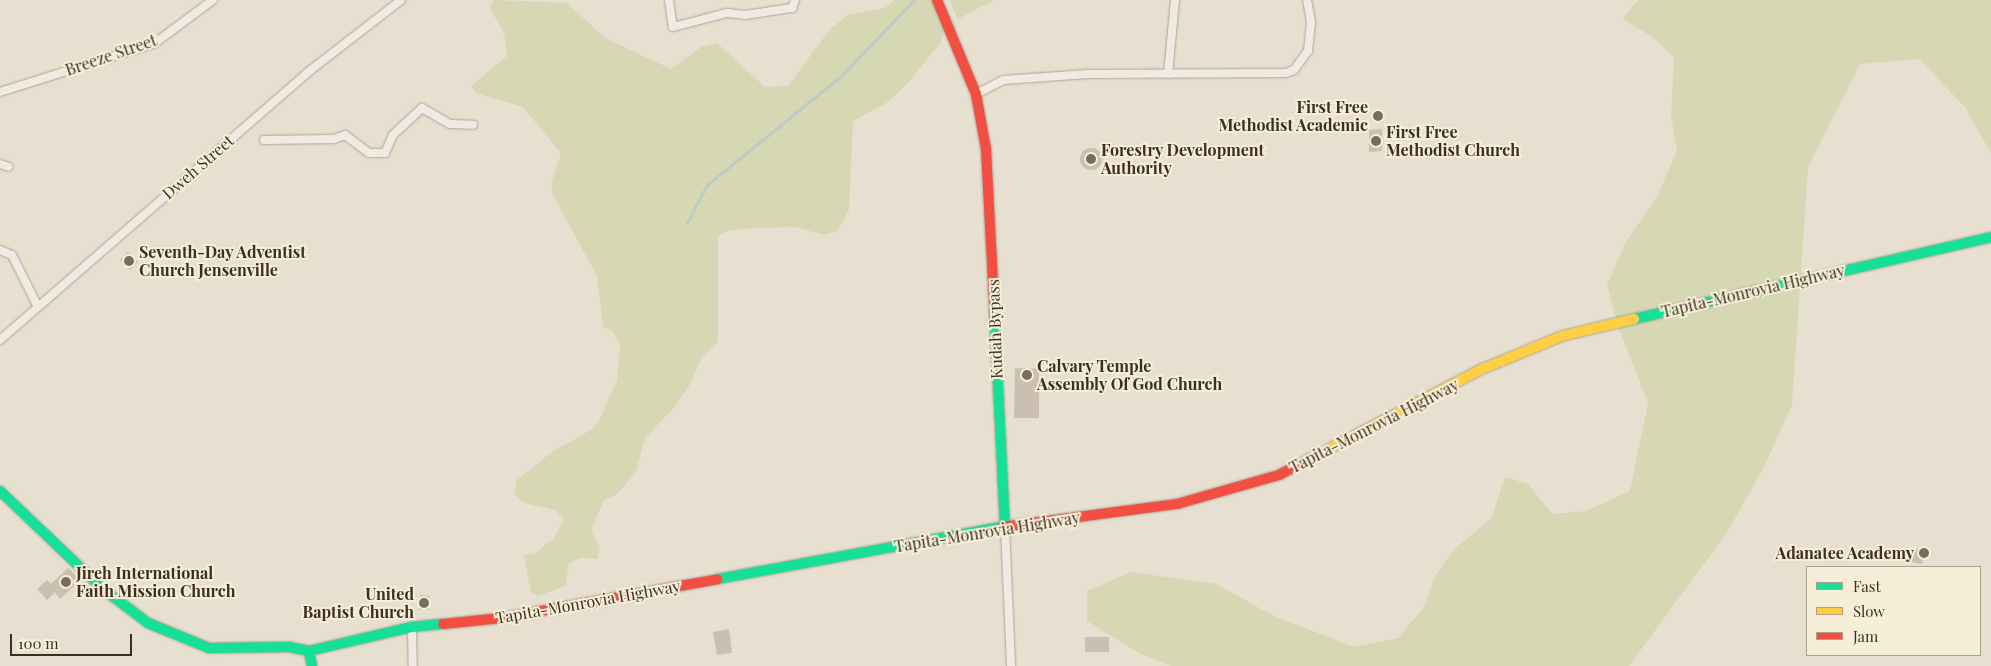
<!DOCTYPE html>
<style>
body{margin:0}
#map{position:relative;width:1991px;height:666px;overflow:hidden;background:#e7e0d1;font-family:"Playfair Display",serif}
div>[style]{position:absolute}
.green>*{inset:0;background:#d6d7b3}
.stream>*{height:2.5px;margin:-1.25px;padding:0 1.25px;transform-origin:1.25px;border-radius:1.25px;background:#bcccc2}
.building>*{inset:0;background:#cbbfb2}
.round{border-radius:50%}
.roads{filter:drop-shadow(0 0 1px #ada599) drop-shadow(0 0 1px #ada599)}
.street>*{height:8px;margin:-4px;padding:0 4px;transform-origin:4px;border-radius:4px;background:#efebe3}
.fast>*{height:10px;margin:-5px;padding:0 5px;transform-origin:5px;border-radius:5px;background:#16e098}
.slow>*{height:10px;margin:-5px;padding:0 5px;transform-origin:5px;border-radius:5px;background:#ffcf43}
.jam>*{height:10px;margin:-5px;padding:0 5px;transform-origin:5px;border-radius:5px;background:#f24e42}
.dots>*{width:14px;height:14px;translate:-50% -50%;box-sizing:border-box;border:2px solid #f7eed8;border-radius:50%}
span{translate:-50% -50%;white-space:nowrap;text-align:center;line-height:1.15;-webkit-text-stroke:4px #f7eed8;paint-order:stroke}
.street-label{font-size:16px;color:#3d2e20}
.poi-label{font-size:16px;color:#3d2e20;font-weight:700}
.right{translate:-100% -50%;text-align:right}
.left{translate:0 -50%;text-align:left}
.legend{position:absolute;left:1806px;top:566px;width:175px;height:90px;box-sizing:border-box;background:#f7eed8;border:1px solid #ada18e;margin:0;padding:6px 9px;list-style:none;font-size:15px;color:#3d2e20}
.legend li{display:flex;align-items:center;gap:10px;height:25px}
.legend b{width:25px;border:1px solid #ada18e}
.scale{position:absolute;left:10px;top:634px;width:122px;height:22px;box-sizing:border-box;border:2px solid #3d2e20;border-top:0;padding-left:6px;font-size:15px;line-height:18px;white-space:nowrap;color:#3d2e20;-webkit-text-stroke:4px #f7eed8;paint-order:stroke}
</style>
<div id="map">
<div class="green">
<div style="clip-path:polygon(494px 0,567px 3px,605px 38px,671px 69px,701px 47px,717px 43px,765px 87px,788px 86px,830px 29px,848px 15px,885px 8px,895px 0,936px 0,946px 27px,940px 43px,908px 83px,888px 102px,853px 121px,849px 210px,838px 231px,824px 235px,796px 227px,753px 228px,726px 231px,718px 236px,718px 342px,701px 359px,688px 388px,673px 409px,645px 438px,636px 472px,616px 495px,604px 500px,591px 530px,600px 548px,597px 559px,580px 558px,569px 564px,565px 586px,538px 596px,531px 593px,524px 555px,534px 554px,554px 538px,564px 519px,555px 510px,524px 503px,514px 494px,517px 480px,553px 451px,591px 430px,600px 419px,617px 380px,620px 345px,613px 332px,603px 327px,597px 276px,553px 195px,551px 184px,561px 153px,523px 107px,476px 93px,471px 86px,507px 56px,504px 33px,489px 7px)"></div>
<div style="clip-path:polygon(949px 0,994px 0,958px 19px)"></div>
<div style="clip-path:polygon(1638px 0,1991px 0,1991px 153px,1965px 107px,1919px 59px,1860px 64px,1808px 167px,1792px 405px,1764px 467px,1726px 534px,1629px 666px,1171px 666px,1139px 653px,1087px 621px,1087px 591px,1131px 572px,1216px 584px,1274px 616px,1354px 647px,1398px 638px,1424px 607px,1435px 576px,1454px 549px,1491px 519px,1505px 477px,1528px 484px,1552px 514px,1586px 511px,1630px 491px,1648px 403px,1619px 329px,1607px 285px,1626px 241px,1656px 199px,1677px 150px,1671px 116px,1674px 58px,1654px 38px,1623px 19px)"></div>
</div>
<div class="stream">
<div style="left:687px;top:223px;width:43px;rotate:-62.2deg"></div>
<div style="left:707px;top:185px;width:171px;rotate:-39.1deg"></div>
<div style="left:840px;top:77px;width:107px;rotate:-46.1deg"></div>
</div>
<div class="building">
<div style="clip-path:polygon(1382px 129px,1382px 151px,1369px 152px,1369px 130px)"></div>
<div class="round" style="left:1080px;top:148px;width:22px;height:22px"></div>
<div style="clip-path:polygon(128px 252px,138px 262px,130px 270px,120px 260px)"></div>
<div style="clip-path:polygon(1015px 368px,1039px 369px,1039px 418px,1014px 418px)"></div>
<div style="clip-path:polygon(1913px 548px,1924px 550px,1922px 564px,1911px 562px)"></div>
<div style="clip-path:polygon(68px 568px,81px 580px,60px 599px,55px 592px,47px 600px,37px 589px,47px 580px,51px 584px)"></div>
<div style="clip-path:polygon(420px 595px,430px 596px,429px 610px,419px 610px)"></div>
<div style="clip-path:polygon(729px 629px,732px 653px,717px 655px,713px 632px)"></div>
<div style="clip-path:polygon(1085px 637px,1109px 637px,1109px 652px,1085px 652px)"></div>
</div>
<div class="roads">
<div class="street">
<div style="left:669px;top:0;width:27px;rotate:82deg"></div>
<div style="left:673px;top:27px;width:56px;rotate:-14.5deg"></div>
<div style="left:727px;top:13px;width:18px;rotate:6deg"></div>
<div style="left:745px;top:15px;width:48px;rotate:-8.5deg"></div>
<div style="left:792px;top:8px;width:9px;rotate:-69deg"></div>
<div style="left:1168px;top:74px;width:74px;rotate:-84.6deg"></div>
<div style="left:0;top:92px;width:163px;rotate:-17.5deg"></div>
<div style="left:155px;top:43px;width:72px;rotate:-36.6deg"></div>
<div style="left:976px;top:94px;width:30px;rotate:-27deg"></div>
<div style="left:1003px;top:80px;width:85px;rotate:-4deg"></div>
<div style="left:1088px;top:74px;width:198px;rotate:-0.3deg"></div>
<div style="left:1286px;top:73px;width:9px;rotate:-21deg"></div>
<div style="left:1294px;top:70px;width:24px;rotate:-54deg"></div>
<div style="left:1308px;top:51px;width:29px;rotate:-84deg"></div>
<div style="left:1311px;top:22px;width:22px;rotate:-100deg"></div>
<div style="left:264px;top:140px;width:70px;rotate:-0.8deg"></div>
<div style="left:334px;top:139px;width:12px;rotate:-20deg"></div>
<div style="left:345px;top:135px;width:30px;rotate:37deg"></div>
<div style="left:369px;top:153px;width:16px"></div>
<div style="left:385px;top:153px;width:20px;rotate:-66deg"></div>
<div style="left:393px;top:135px;width:40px;rotate:-43deg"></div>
<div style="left:422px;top:108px;width:32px;rotate:30deg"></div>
<div style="left:450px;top:124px;width:23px;rotate:2deg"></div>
<div style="left:0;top:164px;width:9px;rotate:18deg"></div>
<div style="left:0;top:250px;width:13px;rotate:23deg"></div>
<div style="left:12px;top:255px;width:58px;rotate:63.4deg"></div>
<div style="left:0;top:340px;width:407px;rotate:-41deg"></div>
<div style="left:307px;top:73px;width:119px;rotate:-37.8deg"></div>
<div style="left:1005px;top:527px;width:139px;rotate:87.5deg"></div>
<div style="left:412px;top:627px;width:39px;rotate:89deg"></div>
</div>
<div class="fast">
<div style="left:994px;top:303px;width:224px;rotate:87.2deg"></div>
<div style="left:1634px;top:319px;width:366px;rotate:-12.9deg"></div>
<div style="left:0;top:491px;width:142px;rotate:43.6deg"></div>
<div style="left:103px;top:589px;width:56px;rotate:37.1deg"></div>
<div style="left:148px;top:623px;width:66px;rotate:22.3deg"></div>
<div style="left:209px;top:648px;width:80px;rotate:-0.7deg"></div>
<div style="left:289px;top:647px;width:20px;rotate:11deg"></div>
<div style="left:309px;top:651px;width:106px;rotate:-13.1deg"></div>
<div style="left:412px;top:627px;width:31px;rotate:-6deg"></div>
<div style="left:718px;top:579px;width:289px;rotate:-10.4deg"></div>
<div style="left:309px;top:651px;width:15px;rotate:79deg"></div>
</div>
<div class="slow">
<div style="left:1321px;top:453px;width:182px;rotate:-27.6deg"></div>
<div style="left:1482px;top:369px;width:87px;rotate:-22.4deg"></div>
<div style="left:1562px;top:336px;width:74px;rotate:-13.3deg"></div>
</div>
<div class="jam">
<div style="left:937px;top:0;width:102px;rotate:67.5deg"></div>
<div style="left:976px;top:94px;width:56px;rotate:79.7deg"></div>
<div style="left:986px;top:149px;width:154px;rotate:87deg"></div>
<div style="left:1002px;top:527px;width:177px;rotate:-7.5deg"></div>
<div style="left:1177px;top:504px;width:106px;rotate:-15.9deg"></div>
<div style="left:1279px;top:475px;width:47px;rotate:-27.6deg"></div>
<div style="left:443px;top:624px;width:59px;rotate:-5.8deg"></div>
<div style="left:502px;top:618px;width:219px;rotate:-10.2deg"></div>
</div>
</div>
<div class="dots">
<div style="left:1378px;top:116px;background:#786c5e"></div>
<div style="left:1376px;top:141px;background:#786c5e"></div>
<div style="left:1091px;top:159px;background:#786c5e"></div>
<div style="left:129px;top:261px;background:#786c5e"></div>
<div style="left:1027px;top:375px;background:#786c5e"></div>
<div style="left:1924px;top:553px;background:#786c5e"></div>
<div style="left:66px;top:582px;background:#786c5e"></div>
<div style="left:424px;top:603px;background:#786c5e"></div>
</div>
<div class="street-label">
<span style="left:111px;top:55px;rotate:-19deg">Breeze Street</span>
<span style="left:198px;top:167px;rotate:-41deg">Dweh Street</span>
<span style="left:1753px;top:291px;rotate:-13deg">Tapita-Monrovia Highway</span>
<span style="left:995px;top:329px;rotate:-92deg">Kudah Bypass</span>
<span style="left:1374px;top:426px;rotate:-27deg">Tapita-Monrovia Highway</span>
<span style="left:987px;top:532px;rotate:-9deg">Tapita-Monrovia Highway</span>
<span style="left:588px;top:602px;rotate:-10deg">Tapita-Monrovia Highway</span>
</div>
<div class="poi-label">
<span class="right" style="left:1368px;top:116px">First Free<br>Methodist Academic</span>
<span class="left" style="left:1386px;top:141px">First Free<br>Methodist Church</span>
<span class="left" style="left:1101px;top:159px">Forestry Development<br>Authority</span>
<span class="left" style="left:139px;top:261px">Seventh-Day Adventist<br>Church Jensenville</span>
<span class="left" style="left:1037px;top:375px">Calvary Temple<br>Assembly Of God Church</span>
<span class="right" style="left:1914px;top:553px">Adanatee Academy</span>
<span class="left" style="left:76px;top:582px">Jireh International<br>Faith Mission Church</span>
<span class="right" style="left:414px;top:603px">United<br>Baptist Church</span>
</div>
<ul class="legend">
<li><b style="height:6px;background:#16e098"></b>Fast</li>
<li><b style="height:6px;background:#ffcf43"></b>Slow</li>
<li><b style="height:6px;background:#f24e42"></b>Jam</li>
</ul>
<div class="scale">100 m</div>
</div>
